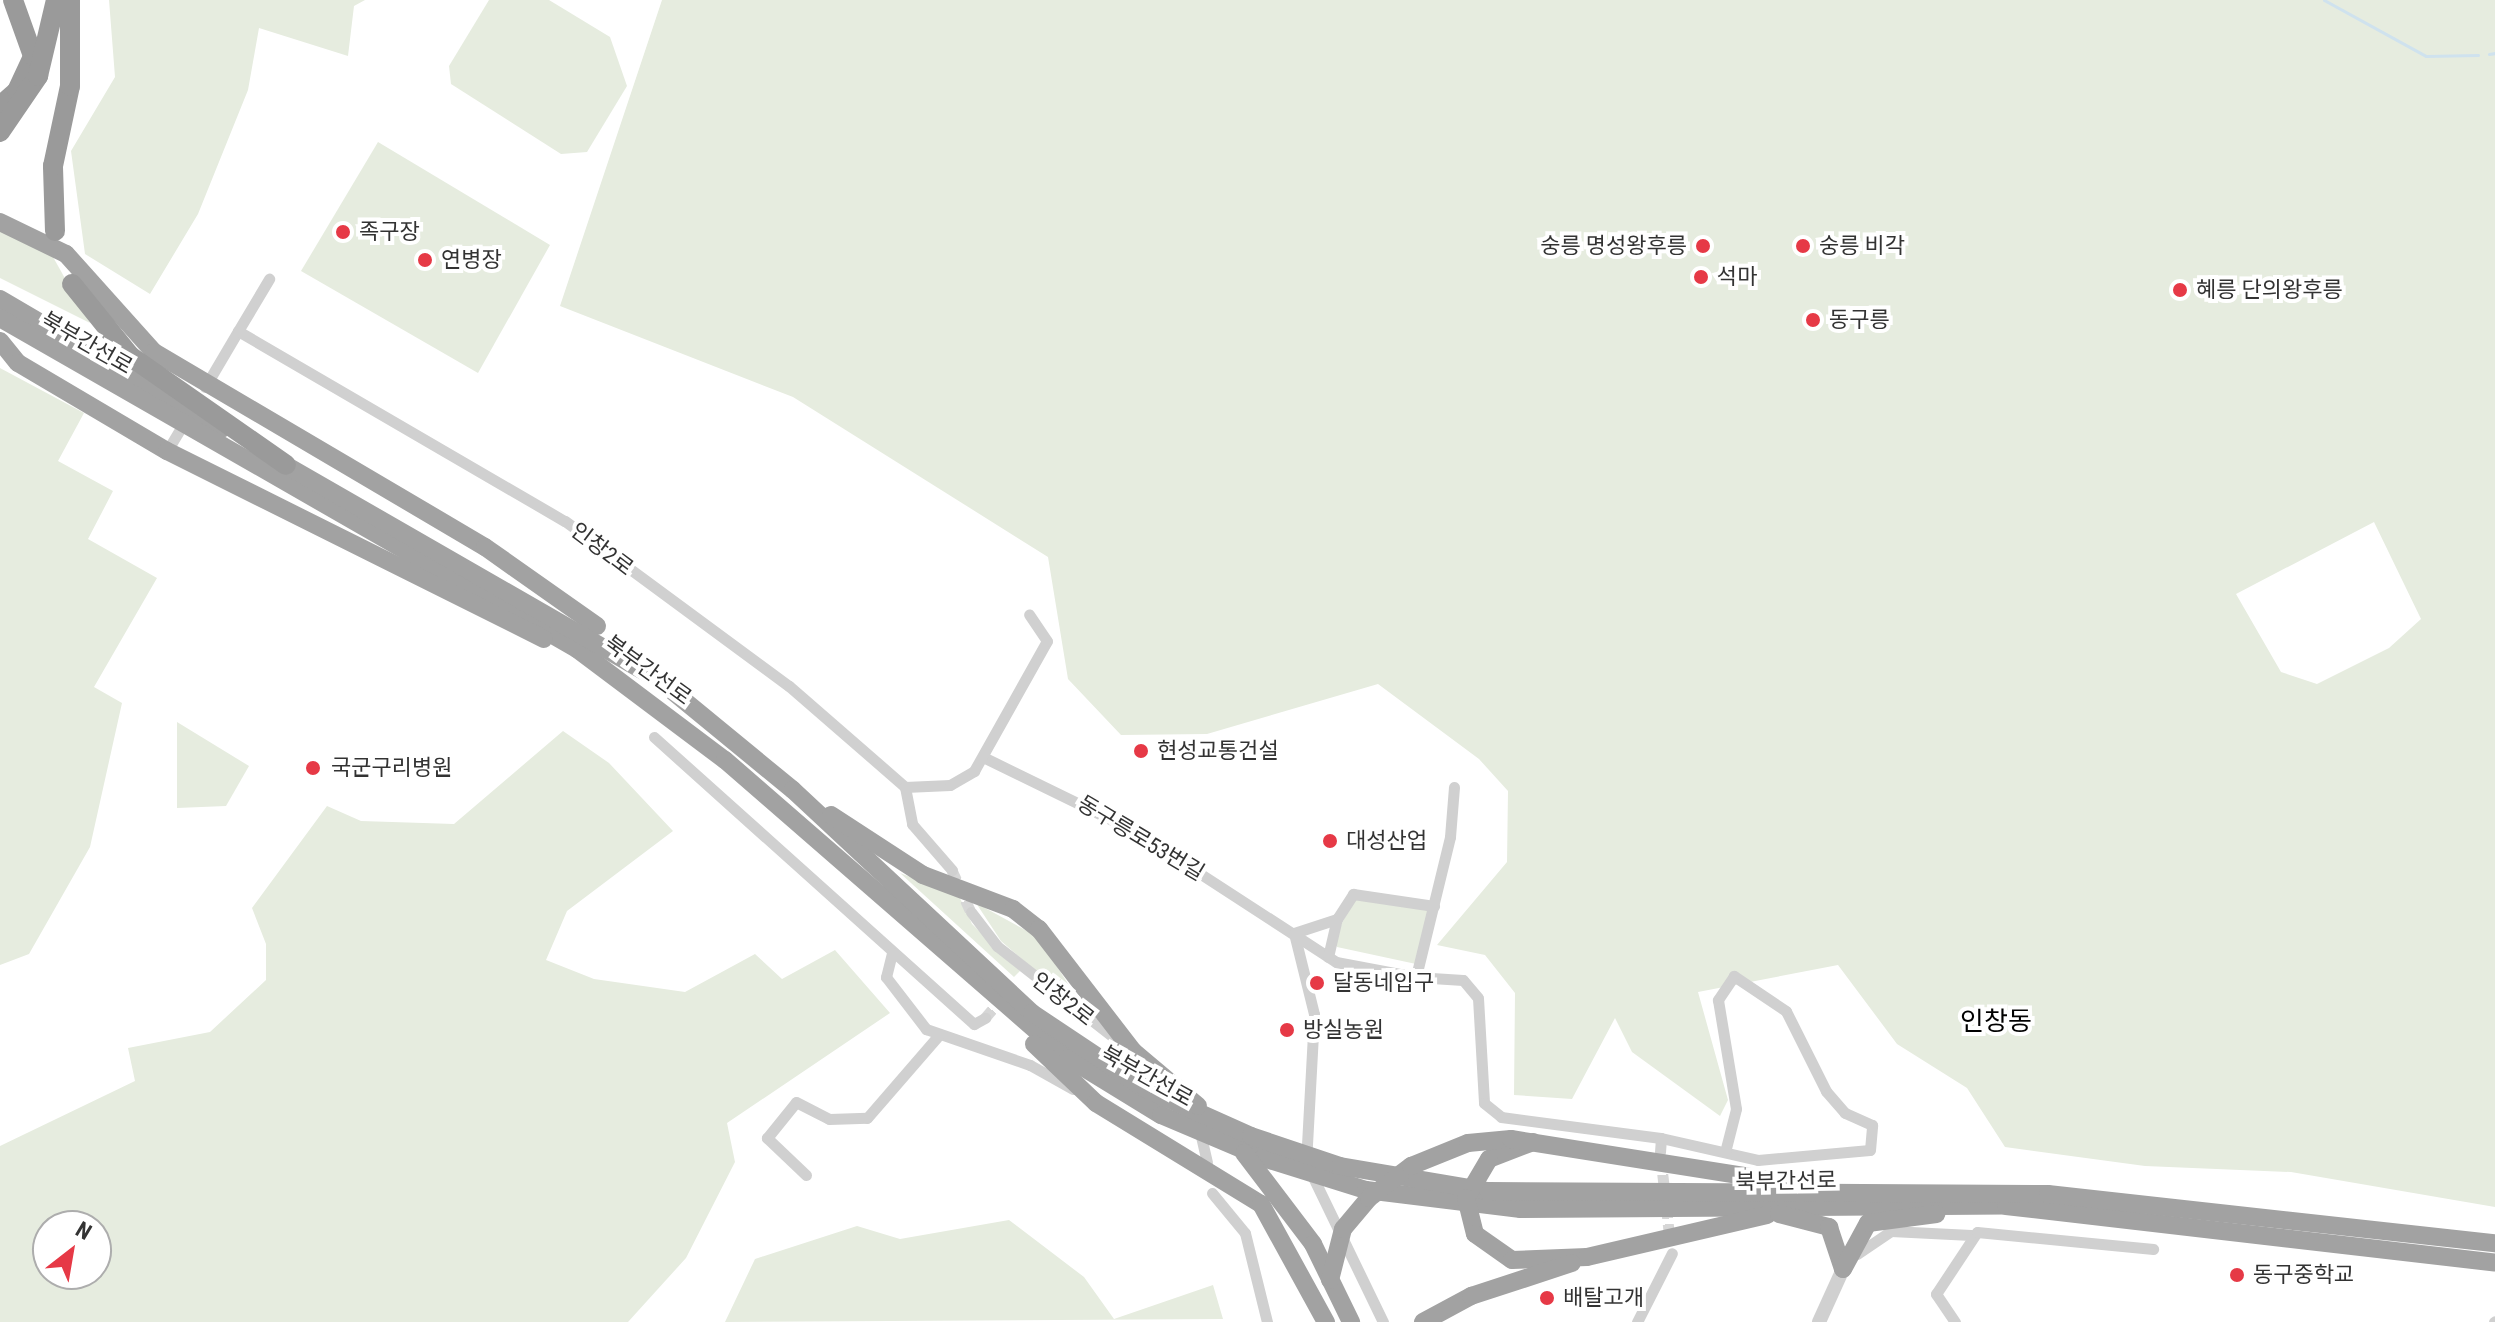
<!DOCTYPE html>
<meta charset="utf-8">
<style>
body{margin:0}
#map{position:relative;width:2495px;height:1322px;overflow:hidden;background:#fff;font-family:"Roboto Condensed","Noto Sans KR",sans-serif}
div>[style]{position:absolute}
.green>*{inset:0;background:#e6ecdf}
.stream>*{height:3px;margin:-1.5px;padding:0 1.5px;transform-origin:1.5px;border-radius:1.5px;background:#cfe2ee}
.minor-tunnel>*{height:11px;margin-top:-5.5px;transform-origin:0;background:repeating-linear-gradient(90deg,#d6d6d6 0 11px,transparent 0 16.5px)}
.minor>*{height:11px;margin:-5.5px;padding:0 5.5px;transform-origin:5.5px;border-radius:5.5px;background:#d0d0d0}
.tertiary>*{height:14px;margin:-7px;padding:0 7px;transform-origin:7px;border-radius:7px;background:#d0d0d0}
.trunk>*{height:18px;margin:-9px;padding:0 9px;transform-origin:9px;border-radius:9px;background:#a2a2a2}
.motorway>*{height:20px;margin:-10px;padding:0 10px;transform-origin:10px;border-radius:10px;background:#9a9a9a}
.dots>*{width:22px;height:22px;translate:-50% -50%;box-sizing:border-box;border:4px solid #fff;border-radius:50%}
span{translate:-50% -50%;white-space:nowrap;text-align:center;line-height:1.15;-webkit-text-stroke:8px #fff;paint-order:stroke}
.poi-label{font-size:22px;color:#333}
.left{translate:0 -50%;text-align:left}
.right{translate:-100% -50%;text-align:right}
.street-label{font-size:22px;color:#333}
.quarter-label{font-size:26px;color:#000}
.north{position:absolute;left:32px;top:1210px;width:80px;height:80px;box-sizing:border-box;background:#fff;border:2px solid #adadad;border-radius:50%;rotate:31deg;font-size:22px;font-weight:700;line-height:32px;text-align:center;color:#333}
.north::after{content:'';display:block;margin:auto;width:28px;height:36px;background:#e63946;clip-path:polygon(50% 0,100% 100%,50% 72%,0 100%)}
</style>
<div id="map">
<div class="green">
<div style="clip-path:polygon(109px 0,365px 0,354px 6px,348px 56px,259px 28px,248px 90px,198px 214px,150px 294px,85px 254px,71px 151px,115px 77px)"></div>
<div style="clip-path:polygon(489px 0,549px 0,610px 37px,627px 86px,587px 152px,561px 154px,451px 84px,449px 66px)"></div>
<div style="clip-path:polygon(evenodd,662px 0,2495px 0,2495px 1207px,2291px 1172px,2145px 1166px,2005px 1147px,1967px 1088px,1897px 1044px,1838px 965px,1698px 992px,1728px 1100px,1720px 1116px,1632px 1052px,1615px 1018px,1572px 1099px,1514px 1095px,1515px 993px,1485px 955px,1437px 945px,1507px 862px,1508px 791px,1479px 759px,1378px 684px,1207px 734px,1121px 735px,1068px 679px,1048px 557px,793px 397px,560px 306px,662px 0,2374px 522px,2421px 619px,2389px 648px,2317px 684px,2281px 672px,2236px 594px,2374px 522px)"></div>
<div style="clip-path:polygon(378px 142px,550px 245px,478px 373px,301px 271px)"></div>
<div style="clip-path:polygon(0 231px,53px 257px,90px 323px,0 278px)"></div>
<div style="clip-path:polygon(0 368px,84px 413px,58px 461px,113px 491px,88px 539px,157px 578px,94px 687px,122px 703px,90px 847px,29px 954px,0 965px)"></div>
<div style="clip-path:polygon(177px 722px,249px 766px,226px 806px,177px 808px)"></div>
<div style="clip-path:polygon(evenodd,563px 731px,609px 763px,673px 831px,567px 911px,546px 960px,594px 979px,685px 992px,755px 954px,782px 979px,835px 950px,890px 1013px,727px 1123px,735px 1162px,686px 1258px,628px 1322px,0 1322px,0 1146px,135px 1081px,128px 1048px,210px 1032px,266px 980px,266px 944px,252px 908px,327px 806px,361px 821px,454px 824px,563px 731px,48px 1226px,96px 1226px,96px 1274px,48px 1274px,48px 1226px)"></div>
<div style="clip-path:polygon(900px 873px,959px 896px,972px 924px,1020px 971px,1014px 977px)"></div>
<div style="clip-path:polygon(1354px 899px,1430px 910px,1416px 964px,1337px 947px,1334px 939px)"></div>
<div style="clip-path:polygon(976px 903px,1038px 937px,1090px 1018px,1001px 941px)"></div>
<div style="clip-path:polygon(1009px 1220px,1084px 1277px,1114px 1319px,1213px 1285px,1223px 1319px,725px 1322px,755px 1259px,857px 1226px,900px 1239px)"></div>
</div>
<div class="stream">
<div style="left:2324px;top:0;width:116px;rotate:28.8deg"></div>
<div style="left:2426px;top:56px;width:52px;rotate:-1.1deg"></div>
<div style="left:2489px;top:54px;width:6px;rotate:-9deg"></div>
</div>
<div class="minor-tunnel">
<div style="left:952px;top:870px;width:46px;rotate:65.7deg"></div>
<div style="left:985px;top:1018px;width:48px;rotate:-49.3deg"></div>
<div style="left:1661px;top:1158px;width:82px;rotate:83.7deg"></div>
</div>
<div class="minor">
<div style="left:238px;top:331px;width:61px;rotate:-59.2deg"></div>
<div style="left:205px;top:387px;width:65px;rotate:-59.5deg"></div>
<div style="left:238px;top:331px;width:378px;rotate:30.2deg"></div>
<div style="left:565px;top:521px;width:278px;rotate:36.4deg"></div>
<div style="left:789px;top:686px;width:154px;rotate:41deg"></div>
<div style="left:905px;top:787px;width:38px;rotate:79deg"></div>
<div style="left:912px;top:824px;width:61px;rotate:49deg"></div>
<div style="left:167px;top:451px;width:37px;rotate:-59deg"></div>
<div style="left:654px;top:737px;width:430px;rotate:41.9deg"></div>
<div style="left:974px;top:1024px;width:13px;rotate:-29deg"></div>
<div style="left:983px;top:757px;width:167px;rotate:26deg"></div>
<div style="left:1133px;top:830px;width:242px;rotate:33deg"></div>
<div style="left:1336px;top:962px;width:81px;rotate:10.6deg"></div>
<div style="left:905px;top:787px;width:45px;rotate:-2.5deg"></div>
<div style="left:950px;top:785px;width:28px;rotate:-30deg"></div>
<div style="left:974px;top:771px;width:149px;rotate:-60.7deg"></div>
<div style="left:1047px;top:641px;width:32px;rotate:-124deg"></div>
<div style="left:1454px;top:787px;width:50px;rotate:94.6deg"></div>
<div style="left:1450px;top:837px;width:144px;rotate:103.7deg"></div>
<div style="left:1416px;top:977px;width:47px;rotate:3.7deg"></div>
<div style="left:1463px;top:980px;width:23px;rotate:50deg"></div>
<div style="left:1478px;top:998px;width:105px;rotate:86.7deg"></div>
<div style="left:1484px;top:1103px;width:22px;rotate:39deg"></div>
<div style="left:1501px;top:1117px;width:161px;rotate:7.5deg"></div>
<div style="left:1661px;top:1138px;width:14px;rotate:94deg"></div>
<div style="left:971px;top:912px;width:43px;rotate:52.6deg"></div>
<div style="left:997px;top:946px;width:152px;rotate:38.1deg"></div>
<div style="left:892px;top:953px;width:25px;rotate:104deg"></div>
<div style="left:886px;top:977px;width:66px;rotate:52.4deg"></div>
<div style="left:926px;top:1029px;width:110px;rotate:19.1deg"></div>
<div style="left:1030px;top:1065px;width:49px;rotate:29.2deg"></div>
<div style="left:1328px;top:957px;width:39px;rotate:-77deg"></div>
<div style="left:1200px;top:1132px;width:31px;rotate:77deg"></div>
<div style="left:1661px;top:1138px;width:99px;rotate:12.8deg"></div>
<div style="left:1758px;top:1160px;width:112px;rotate:-5.1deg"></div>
<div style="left:1870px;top:1150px;width:25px;rotate:-85deg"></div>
<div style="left:1872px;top:1125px;width:30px;rotate:-156deg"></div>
<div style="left:1845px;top:1113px;width:29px;rotate:-131deg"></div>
<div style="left:1826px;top:1091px;width:89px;rotate:-116.6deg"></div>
<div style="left:1786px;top:1011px;width:63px;rotate:-146.1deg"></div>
<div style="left:1734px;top:976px;width:29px;rotate:124deg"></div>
<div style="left:1718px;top:1000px;width:110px;rotate:80.6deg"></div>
<div style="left:1736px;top:1109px;width:44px;rotate:104.3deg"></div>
<div style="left:806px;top:1175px;width:54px;rotate:-136.5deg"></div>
<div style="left:767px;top:1138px;width:46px;rotate:-51.1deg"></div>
<div style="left:796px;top:1102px;width:37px;rotate:27deg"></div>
<div style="left:829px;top:1119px;width:38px;rotate:-2deg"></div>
<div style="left:867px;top:1118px;width:108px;rotate:-49.1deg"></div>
<div style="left:1212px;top:1193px;width:52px;rotate:50.5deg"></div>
<div style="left:1245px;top:1233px;width:92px;rotate:76.1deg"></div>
<div style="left:1857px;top:1254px;width:41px;rotate:-34.1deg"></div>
<div style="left:1891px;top:1231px;width:80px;rotate:2.9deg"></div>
<div style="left:1383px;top:1322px;width:177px;rotate:-115.8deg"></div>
<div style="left:1306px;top:1163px;width:149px;rotate:-86.9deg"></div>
<div style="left:1314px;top:1014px;width:83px;rotate:-103.9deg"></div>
<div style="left:1294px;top:933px;width:45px;rotate:-18deg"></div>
<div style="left:1337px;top:919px;width:30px;rotate:-57deg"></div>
<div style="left:1353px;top:894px;width:82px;rotate:8.4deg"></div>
<div style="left:1637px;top:1322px;width:77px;rotate:-63.1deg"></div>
<div style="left:1955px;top:1322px;width:34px;rotate:-124deg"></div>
<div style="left:1936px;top:1294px;width:74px;rotate:-56.5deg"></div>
<div style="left:1977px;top:1232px;width:177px;rotate:5.5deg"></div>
<div style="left:2494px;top:1322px;width:1px;rotate:-45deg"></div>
</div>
<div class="tertiary">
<div style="left:1819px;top:1322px;width:58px;rotate:-65.6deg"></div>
</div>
<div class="trunk">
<div style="left:0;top:222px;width:73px;rotate:25.9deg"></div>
<div style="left:66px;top:254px;width:132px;rotate:48.1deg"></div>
<div style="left:154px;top:352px;width:384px;rotate:30.5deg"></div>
<div style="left:485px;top:547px;width:137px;rotate:35.2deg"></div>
<div style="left:0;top:299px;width:257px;rotate:30.4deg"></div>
<div style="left:0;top:318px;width:665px;rotate:29.84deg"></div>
<div style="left:577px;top:649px;width:185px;rotate:36.9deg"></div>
<div style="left:725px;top:760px;width:454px;rotate:41deg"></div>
<div style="left:1068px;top:1058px;width:109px;rotate:31.5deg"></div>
<div style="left:1161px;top:1115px;width:111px;rotate:22.9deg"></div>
<div style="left:1263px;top:1158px;width:108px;rotate:17.3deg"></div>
<div style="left:1366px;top:1190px;width:156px;rotate:7deg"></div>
<div style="left:1521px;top:1209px;width:485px;rotate:-0.4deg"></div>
<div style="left:2006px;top:1206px;width:492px;rotate:6.6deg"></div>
<div style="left:0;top:341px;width:28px;rotate:51deg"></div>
<div style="left:18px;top:363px;width:173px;rotate:30.6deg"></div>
<div style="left:167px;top:451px;width:421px;rotate:26.5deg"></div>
<div style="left:275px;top:459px;width:443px;rotate:29.9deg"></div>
<div style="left:659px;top:680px;width:173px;rotate:39.4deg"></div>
<div style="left:793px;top:790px;width:327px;rotate:43deg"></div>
<div style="left:1032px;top:1013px;width:137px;rotate:33.7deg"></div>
<div style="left:1146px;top:1089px;width:115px;rotate:24.1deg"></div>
<div style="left:1251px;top:1136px;width:94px;rotate:18.6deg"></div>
<div style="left:1340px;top:1166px;width:150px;rotate:9.6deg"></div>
<div style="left:1488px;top:1191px;width:560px;rotate:0.31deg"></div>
<div style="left:2048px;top:1194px;width:450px;rotate:6.3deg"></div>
<div style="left:831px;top:815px;width:110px;rotate:33.1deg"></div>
<div style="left:923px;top:875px;width:96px;rotate:20.7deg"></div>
<div style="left:1013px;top:909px;width:33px;rotate:38deg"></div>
<div style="left:1039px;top:929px;width:154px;rotate:52.4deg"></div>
<div style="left:1133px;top:1051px;width:85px;rotate:40.2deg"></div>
<div style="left:1034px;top:1044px;width:86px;rotate:43.6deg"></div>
<div style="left:1096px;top:1103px;width:193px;rotate:31.5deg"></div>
<div style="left:1261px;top:1204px;width:135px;rotate:61.2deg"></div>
<div style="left:1533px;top:1142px;width:47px;rotate:158.9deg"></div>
<div style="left:1489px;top:1159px;width:45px;rotate:120.5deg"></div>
<div style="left:1466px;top:1198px;width:37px;rotate:76deg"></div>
<div style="left:1475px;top:1234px;width:45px;rotate:35.1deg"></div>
<div style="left:1512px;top:1260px;width:75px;rotate:-2.3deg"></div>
<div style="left:1587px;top:1257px;width:185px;rotate:-13.1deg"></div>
<div style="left:1244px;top:1153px;width:114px;rotate:52.8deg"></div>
<div style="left:1313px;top:1244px;width:87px;rotate:64deg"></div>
<div style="left:1779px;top:1214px;width:52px;rotate:14.6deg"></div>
<div style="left:1829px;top:1227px;width:44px;rotate:71.6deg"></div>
<div style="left:1843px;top:1269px;width:52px;rotate:-61.5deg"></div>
<div style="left:1868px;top:1223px;width:69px;rotate:-7.5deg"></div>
<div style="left:1330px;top:1280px;width:53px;rotate:-75.7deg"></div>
<div style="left:1343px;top:1229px;width:40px;rotate:-50deg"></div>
<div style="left:1369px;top:1198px;width:53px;rotate:-37.3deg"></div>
<div style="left:1411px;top:1166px;width:61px;rotate:-22deg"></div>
<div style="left:1468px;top:1143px;width:43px;rotate:-5.3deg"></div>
<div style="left:1511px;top:1139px;width:274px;rotate:9deg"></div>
<div style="left:1423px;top:1322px;width:55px;rotate:-28.4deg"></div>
<div style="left:1471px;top:1296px;width:106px;rotate:-18.1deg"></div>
</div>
<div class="motorway">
<div style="left:0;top:106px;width:23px;rotate:-41deg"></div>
<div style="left:17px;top:91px;width:38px;rotate:-65deg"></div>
<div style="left:33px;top:56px;width:59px;rotate:-109.7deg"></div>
<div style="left:0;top:132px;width:68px;rotate:-55.8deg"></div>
<div style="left:38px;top:76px;width:78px;rotate:-76.7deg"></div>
<div style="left:55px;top:231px;width:65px;rotate:-91.8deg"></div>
<div style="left:53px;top:166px;width:82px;rotate:-78deg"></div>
<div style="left:70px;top:86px;width:86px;rotate:-90deg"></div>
<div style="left:72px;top:284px;width:92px;rotate:51.1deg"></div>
<div style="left:130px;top:356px;width:190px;rotate:34.9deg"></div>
</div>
<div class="dots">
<div style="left:343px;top:232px;background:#e63946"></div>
<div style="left:1703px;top:246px;background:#e63946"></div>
<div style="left:1803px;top:246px;background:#e63946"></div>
<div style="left:425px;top:260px;background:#e63946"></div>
<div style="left:1701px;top:277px;background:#e63946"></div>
<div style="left:2180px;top:290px;background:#e63946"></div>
<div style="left:1813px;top:320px;background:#e63946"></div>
<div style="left:1141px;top:751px;background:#e63946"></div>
<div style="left:313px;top:768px;background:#e63946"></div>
<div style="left:1330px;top:841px;background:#e63946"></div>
<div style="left:1317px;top:983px;background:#e63946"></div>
<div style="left:1287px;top:1030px;background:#e63946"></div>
<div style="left:2237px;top:1275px;background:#e63946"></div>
<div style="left:1547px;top:1298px;background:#e63946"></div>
</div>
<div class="poi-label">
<span class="left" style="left:359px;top:232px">족구장</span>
<span class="right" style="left:1687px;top:246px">숭릉 명성왕후릉</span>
<span class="left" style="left:1819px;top:246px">숭릉 비각</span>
<span class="left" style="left:441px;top:260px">연병장</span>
<span class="left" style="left:1717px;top:277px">석마</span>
<span class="left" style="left:2196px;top:290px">혜릉 단의왕후릉</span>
<span class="left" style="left:1829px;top:320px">동구릉</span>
<span class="left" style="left:1157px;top:751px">현성교통건설</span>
<span class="left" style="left:331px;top:768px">국군구리병원</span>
<span class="left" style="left:1346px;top:841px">대성산업</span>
<span class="left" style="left:1333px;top:983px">달동네입구</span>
<span class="left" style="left:1303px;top:1030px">방실농원</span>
<span class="left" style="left:2253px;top:1275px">동구중학교</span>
<span class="left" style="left:1563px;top:1298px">배탈고개</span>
</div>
<div class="street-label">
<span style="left:87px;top:343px;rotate:30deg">북부간선로</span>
<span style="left:602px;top:549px;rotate:37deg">인창2로</span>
<span style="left:648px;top:670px;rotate:36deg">북부간선로</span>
<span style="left:1141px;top:838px;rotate:31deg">동구릉로53번길</span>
<span style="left:1063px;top:999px;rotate:38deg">인창2로</span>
<span style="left:1147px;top:1076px;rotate:29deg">북부간선로</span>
<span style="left:1786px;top:1181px;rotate:-1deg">북부간선로</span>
</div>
<div class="quarter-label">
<span style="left:1996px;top:1022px">인창동</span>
</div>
<div class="north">N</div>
</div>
